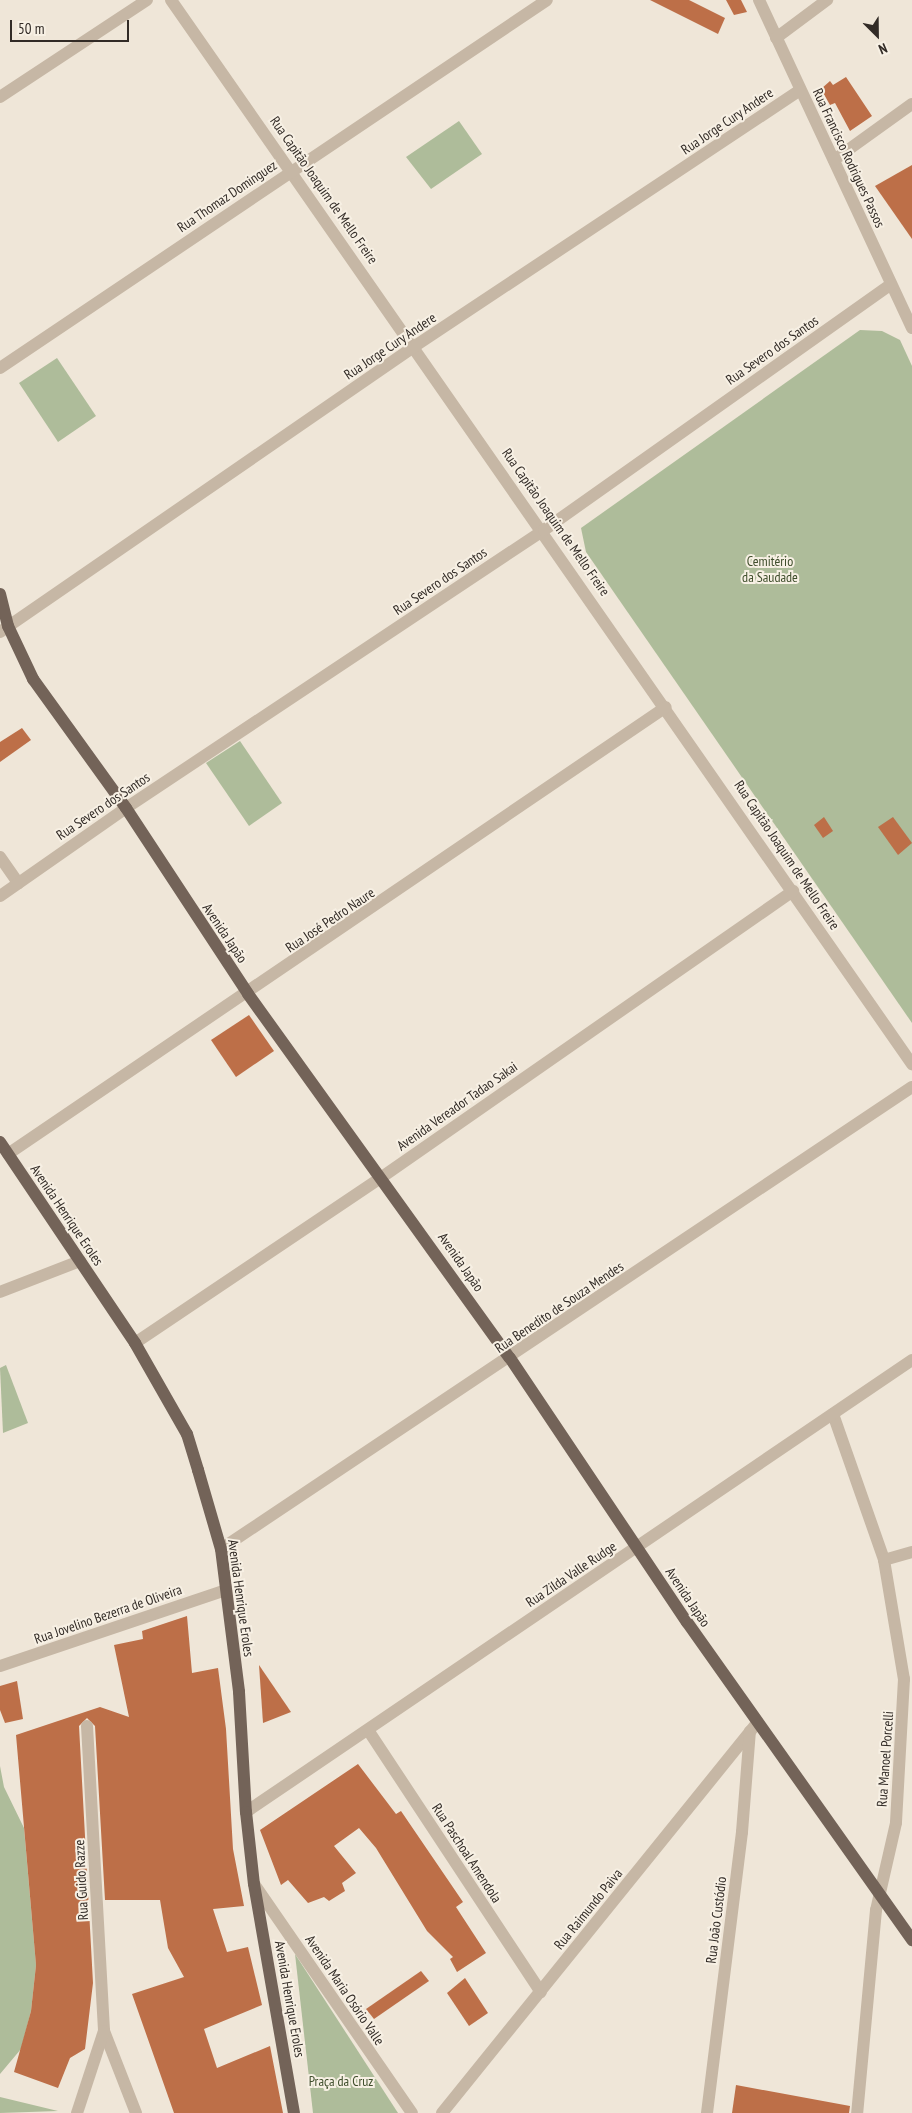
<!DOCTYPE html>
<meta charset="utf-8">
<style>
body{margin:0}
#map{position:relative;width:912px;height:2113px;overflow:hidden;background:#efe6d8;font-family:"PT Sans Narrow",sans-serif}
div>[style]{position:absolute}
.green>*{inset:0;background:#aebc9a}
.building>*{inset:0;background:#bd6f48}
.minor>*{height:12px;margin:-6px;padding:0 6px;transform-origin:6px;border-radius:6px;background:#c6b7a5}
.major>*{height:12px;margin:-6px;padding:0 6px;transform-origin:6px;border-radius:6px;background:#736358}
span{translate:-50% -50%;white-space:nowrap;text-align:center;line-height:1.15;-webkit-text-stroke:4px #f7f0e4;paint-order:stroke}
.street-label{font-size:14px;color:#322b26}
.park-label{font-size:14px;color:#3f4e2c}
.north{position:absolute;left:852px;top:10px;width:50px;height:50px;-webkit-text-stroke:4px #f7f0e4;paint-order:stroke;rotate:157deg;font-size:14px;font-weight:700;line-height:20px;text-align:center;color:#322b26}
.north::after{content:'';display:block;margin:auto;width:18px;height:22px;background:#322b26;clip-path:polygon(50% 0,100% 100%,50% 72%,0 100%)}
.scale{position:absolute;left:10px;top:20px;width:119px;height:22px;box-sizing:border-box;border:2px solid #322b26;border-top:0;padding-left:6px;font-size:15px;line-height:18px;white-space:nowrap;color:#322b26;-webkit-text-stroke:4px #f7f0e4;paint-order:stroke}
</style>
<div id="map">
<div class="green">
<div style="clip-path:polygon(459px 121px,482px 154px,431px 189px,406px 157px)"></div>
<div style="clip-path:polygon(860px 330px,882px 331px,900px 340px,912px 366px,912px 1023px,586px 552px,581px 528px)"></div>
<div style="clip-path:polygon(57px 358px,96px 416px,58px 442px,19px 383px)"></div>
<div style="clip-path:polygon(240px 741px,282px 803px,249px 826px,206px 763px)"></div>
<div style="clip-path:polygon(6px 1365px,28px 1423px,3px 1433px,0 1368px)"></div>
<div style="clip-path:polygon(0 1766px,4px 1787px,24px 1828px,36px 1965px,31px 2011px,21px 2049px,0 2074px)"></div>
<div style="clip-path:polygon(295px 1954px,398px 2113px,313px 2113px)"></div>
<div style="clip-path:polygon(0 2097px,58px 2111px,0 2113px)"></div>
</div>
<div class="building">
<div style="clip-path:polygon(650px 0,689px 0,725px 18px,718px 34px)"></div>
<div style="clip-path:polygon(726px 0,741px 0,747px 12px,734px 15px)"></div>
<div style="clip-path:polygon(846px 77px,872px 116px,850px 131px,835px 103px,830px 105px,821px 89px,830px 81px,833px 85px)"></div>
<div style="clip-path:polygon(912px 165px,912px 239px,875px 186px)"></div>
<div style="clip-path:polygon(22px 728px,31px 740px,0 762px,0 742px)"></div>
<div style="clip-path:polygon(824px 817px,833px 831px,823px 838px,814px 825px)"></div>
<div style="clip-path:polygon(893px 817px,912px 843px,898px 855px,878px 827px)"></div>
<div style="clip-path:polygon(249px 1015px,274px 1051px,236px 1077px,211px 1040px)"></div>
<div style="clip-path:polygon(187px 1616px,192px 1673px,218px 1668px,226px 1729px,233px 1849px,244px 1906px,213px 1909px,227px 1952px,248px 1947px,262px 2005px,204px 2029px,217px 2068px,270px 2046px,283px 2113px,174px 2113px,132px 1994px,184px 1977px,168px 1948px,160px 1900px,105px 1900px,95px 1726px,87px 1718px,79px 1726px,93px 1983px,85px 2049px,70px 2058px,58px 2088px,14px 2072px,31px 2011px,36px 1965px,16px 1735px,100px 1707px,129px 1717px,114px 1645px,143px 1639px,142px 1631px)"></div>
<div style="clip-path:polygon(259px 1665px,291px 1712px,263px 1723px)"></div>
<div style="clip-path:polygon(17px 1681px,23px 1719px,5px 1723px,0 1710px,0 1686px)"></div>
<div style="clip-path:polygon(358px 1764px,396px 1814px,401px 1811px,463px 1902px,456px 1907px,486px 1953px,457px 1972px,450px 1959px,453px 1957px,427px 1931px,376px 1848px,359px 1828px,334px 1846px,356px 1873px,342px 1883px,345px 1891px,329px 1901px,324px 1897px,308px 1903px,288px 1880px,281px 1885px,260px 1830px)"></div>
<div style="clip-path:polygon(421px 1971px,429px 1981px,374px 2019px,366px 2009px)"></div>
<div style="clip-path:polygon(465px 1978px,488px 2013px,469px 2026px,447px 1993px)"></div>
<div style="clip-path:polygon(736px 2085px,850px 2106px,849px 2113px,732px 2113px)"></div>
</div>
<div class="minor">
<div style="left:171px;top:0;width:1297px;rotate:55.15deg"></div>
<div style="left:759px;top:0;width:362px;rotate:65deg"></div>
<div style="left:776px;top:38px;width:64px;rotate:-36.7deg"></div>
<div style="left:0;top:97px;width:176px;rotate:-33.4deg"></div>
<div style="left:834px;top:160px;width:96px;rotate:-35.7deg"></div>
<div style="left:0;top:368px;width:659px;rotate:-33.93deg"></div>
<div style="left:0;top:632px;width:504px;rotate:-34.57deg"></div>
<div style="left:415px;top:346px;width:462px;rotate:-33.6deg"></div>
<div style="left:0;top:857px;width:32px;rotate:55deg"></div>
<div style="left:0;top:896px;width:154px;rotate:-34.9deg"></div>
<div style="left:126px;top:808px;width:502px;rotate:-33.63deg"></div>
<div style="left:544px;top:530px;width:425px;rotate:-35.3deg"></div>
<div style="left:8px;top:1154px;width:795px;rotate:-34.19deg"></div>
<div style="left:0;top:1292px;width:86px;rotate:-21.2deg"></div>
<div style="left:135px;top:1343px;width:298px;rotate:-33.9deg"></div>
<div style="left:382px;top:1177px;width:501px;rotate:-34.83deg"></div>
<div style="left:833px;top:1414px;width:155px;rotate:70.7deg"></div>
<div style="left:884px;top:1560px;width:121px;rotate:80.5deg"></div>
<div style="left:904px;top:1679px;width:144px;rotate:93.2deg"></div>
<div style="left:896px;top:1823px;width:89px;rotate:102.9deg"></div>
<div style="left:876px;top:1910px;width:204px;rotate:95.3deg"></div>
<div style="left:221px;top:1549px;width:831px;rotate:-33.77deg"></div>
<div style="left:884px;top:1560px;width:29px;rotate:-16deg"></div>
<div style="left:0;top:1666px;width:238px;rotate:-18.6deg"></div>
<div style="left:87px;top:1726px;width:305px;rotate:86.8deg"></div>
<div style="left:104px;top:2031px;width:88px;rotate:68.7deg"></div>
<div style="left:368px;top:1730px;width:314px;rotate:56.6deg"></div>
<div style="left:246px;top:1812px;width:805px;rotate:-34.16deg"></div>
<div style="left:254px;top:1884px;width:278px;rotate:55.4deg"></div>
<div style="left:77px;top:2113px;width:86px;rotate:-71.8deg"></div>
<div style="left:442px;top:2113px;width:501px;rotate:-51.07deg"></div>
<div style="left:707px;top:2113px;width:283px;rotate:-82.9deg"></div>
<div style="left:742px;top:1832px;width:101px;rotate:-85.5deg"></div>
</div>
<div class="major">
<div style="left:0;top:594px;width:33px;rotate:76deg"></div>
<div style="left:8px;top:626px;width:59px;rotate:64.7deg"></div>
<div style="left:33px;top:679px;width:159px;rotate:54.2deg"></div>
<div style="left:126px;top:808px;width:222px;rotate:56.7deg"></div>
<div style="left:248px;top:994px;width:448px;rotate:54.3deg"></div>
<div style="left:510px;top:1358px;width:318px;rotate:56.2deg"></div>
<div style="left:687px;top:1622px;width:390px;rotate:54.7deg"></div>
<div style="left:0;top:1142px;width:242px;rotate:56.1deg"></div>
<div style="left:135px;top:1343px;width:105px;rotate:60.3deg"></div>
<div style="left:187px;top:1434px;width:38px;rotate:73deg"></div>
<div style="left:198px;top:1470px;width:82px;rotate:73.8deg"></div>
<div style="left:221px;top:1549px;width:144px;rotate:82.8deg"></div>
<div style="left:239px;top:1692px;width:120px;rotate:86.7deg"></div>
<div style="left:246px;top:1812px;width:72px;rotate:83.7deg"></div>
<div style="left:254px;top:1884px;width:232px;rotate:80.1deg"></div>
</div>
<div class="street-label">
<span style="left:727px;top:121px;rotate:-34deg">Rua Jorge Cury Andere</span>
<span style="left:849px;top:158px;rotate:65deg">Rua Francisco Rodrigues Passos</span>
<span style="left:324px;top:190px;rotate:55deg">Rua Capitão Joaquim de Mello Freire</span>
<span style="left:227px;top:196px;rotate:-34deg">Rua Thomaz Dominguez</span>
<span style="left:390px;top:346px;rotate:-34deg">Rua Jorge Cury Andere</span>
<span style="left:772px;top:350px;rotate:-35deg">Rua Severo dos Santos</span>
<span style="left:556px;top:522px;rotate:55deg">Rua Capitão Joaquim de Mello Freire</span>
<span style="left:440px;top:581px;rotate:-34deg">Rua Severo dos Santos</span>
<span style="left:103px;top:806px;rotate:-34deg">Rua Severo dos Santos</span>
<span style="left:787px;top:855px;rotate:56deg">Rua Capitão Joaquim de Mello Freire</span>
<span style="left:330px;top:920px;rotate:-34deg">Rua José Pedro Naure</span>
<span style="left:225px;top:933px;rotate:56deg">Avenida Japão</span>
<span style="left:457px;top:1106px;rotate:-35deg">Avenida Vereador Tadao Sakai</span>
<span style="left:67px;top:1215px;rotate:56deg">Avenida Henrique Eroles</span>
<span style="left:461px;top:1262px;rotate:55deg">Avenida Japão</span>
<span style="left:559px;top:1307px;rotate:-34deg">Rua Benedito de Souza Mendes</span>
<span style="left:571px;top:1574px;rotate:-34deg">Rua Zilda Valle Rudge</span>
<span style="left:688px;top:1597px;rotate:56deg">Avenida Japão</span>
<span style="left:241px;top:1598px;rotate:82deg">Avenida Henrique Eroles</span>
<span style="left:108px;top:1614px;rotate:-19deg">Rua Jovelino Bezerra de Oliveira</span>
<span style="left:885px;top:1759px;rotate:-86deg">Rua Manoel Porcelli</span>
<span style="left:467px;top:1853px;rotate:57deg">Rua Paschoal Amendola</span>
<span style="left:81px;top:1880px;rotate:-93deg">Rua Guido Razze</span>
<span style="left:588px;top:1909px;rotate:-51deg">Rua Raimundo Paiva</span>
<span style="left:716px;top:1920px;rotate:-83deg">Rua João Custódio</span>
<span style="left:345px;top:1990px;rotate:56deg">Avenida Maria Osório Valle</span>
<span style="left:290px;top:1999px;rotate:80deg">Avenida Henrique Eroles</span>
</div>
<div class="park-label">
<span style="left:770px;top:569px">Cemitério<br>da Saudade</span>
<span style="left:341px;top:2081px">Praça da Cruz</span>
</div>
<div class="north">N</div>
<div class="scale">50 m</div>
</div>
